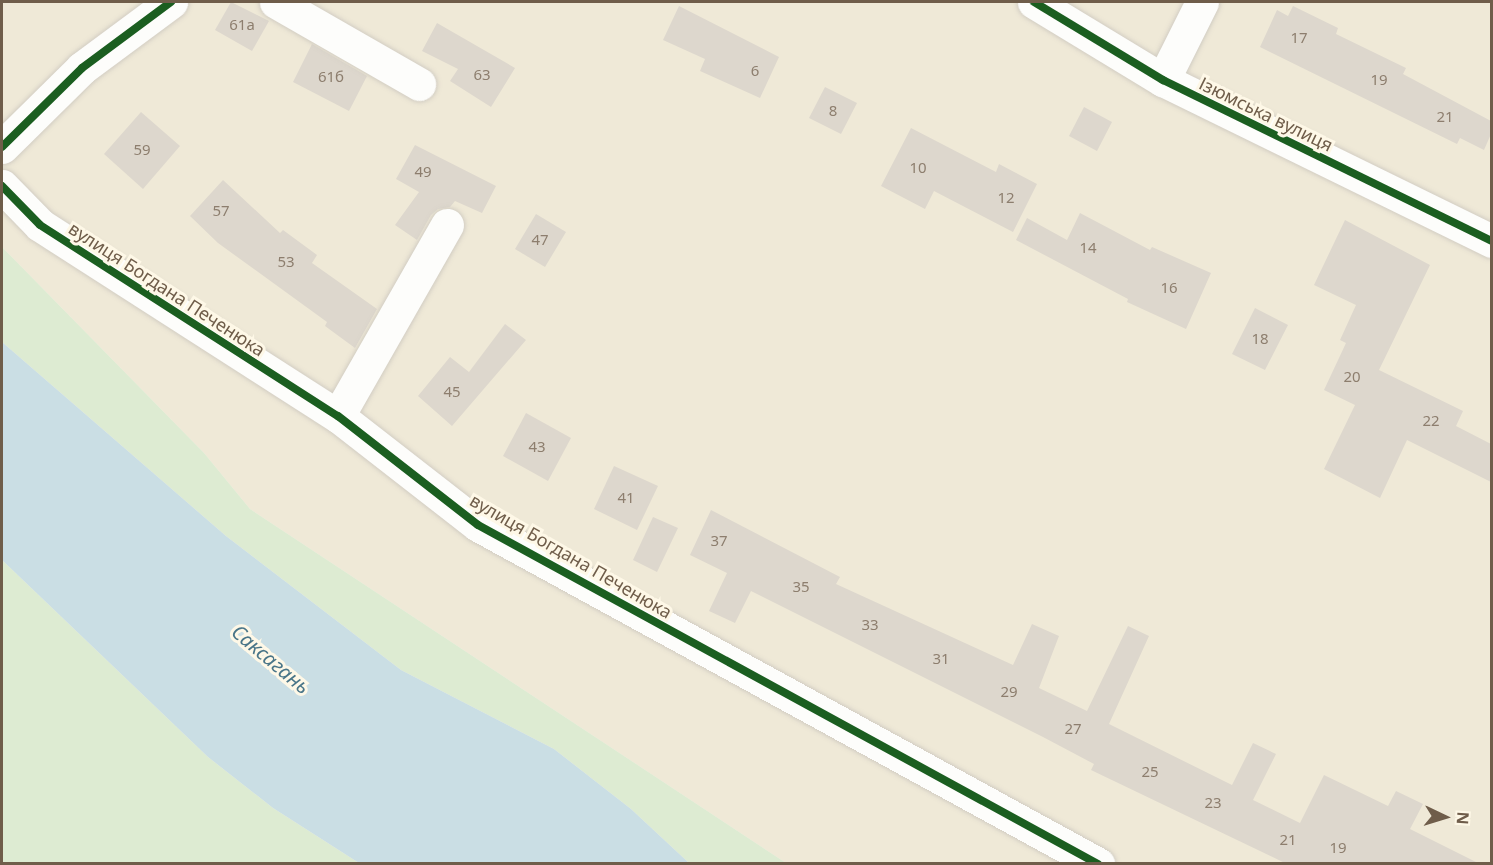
<!DOCTYPE html>
<meta charset="utf-8">
<style>
body{margin:0}
#map{position:relative;width:1493px;height:865px;overflow:hidden;background:#f4f1e7;font-family:"Noto Sans",sans-serif}
div>[style]{position:absolute}
.residential>*{inset:0;background:#efe9d7}
.green>*{inset:0;background:#ddebd2}
.water>*{inset:0;background:#cadee4}
.building>*{inset:0;background:#ddd7cd}
.roads{filter:drop-shadow(0 0 2px #d2cdc3) drop-shadow(0 0 2px #d2cdc3)}
.minor>*{height:33px;margin:-16.5px;padding:0 16.5px;transform-origin:16.5px;border-radius:16.5px;background:#fdfdfb}
.cycleway>*{height:8px;margin:-4px;padding:0 4px;transform-origin:4px;border-radius:4px;background:#1b5e20}
span{translate:-50% -50%;white-space:nowrap;text-align:center;line-height:1.15;-webkit-text-stroke:6px #fef8e7;paint-order:stroke}
.number-label{font-size:15px;color:#8d7e6e}
.number-label span{-webkit-text-stroke-width:0}
.street-label{font-size:18px;color:#6f5d4a}
.water-label{font-size:20px;color:#497588;font-style:italic}
.frame{position:absolute;inset:0;border:3px solid #6f5d4a;pointer-events:none}
.north{position:absolute;left:1415px;top:787px;width:60px;height:60px;-webkit-text-stroke:4px #fef8e7;paint-order:stroke;rotate:94deg;font-size:16px;font-weight:700;line-height:24px;text-align:center;color:#6f5d4a}
.north::after{content:'';display:block;margin:auto;width:21px;height:27px;background:#6f5d4a;clip-path:polygon(50% 0,100% 100%,50% 72%,0 100%)}
</style>
<div id="map">
<div class="residential">
<div style="clip-path:polygon(2px 2px,1491px 2px,1491px 863px,786px 863px,250px 509px,204px 453px,2px 247px)"></div>
</div>
<div class="green">
<div style="clip-path:polygon(2px 247px,204px 453px,250px 509px,786px 863px,689px 863px,631px 809px,554px 749px,401px 670px,226px 536px,2px 342px)"></div>
<div style="clip-path:polygon(2px 560px,208px 757px,273px 808px,359px 863px,2px 863px)"></div>
</div>
<div class="water">
<div style="clip-path:polygon(2px 342px,226px 536px,401px 670px,554px 749px,631px 809px,689px 863px,359px 863px,273px 808px,208px 757px,2px 560px)"></div>
</div>
<div class="building">
<div style="clip-path:polygon(231px 2px,269px 21px,252px 51px,215px 30px)"></div>
<div style="clip-path:polygon(679px 6px,779px 57px,760px 98px,700px 71px,705px 59px,663px 40px)"></div>
<div style="clip-path:polygon(1293px 6px,1338px 28px,1336px 34px,1406px 68px,1403px 74px,1491px 121px,1491px 134px,1484px 150px,1460px 138px,1457px 144px,1260px 47px,1277px 10px,1288px 16px)"></div>
<div style="clip-path:polygon(437px 23px,515px 68px,491px 107px,450px 81px,458px 69px,422px 51px)"></div>
<div style="clip-path:polygon(312px 44px,367px 76px,349px 111px,293px 82px)"></div>
<div style="clip-path:polygon(825px 87px,857px 103px,841px 134px,809px 118px)"></div>
<div style="clip-path:polygon(1084px 107px,1112px 122px,1097px 151px,1069px 136px)"></div>
<div style="clip-path:polygon(141px 112px,180px 146px,143px 189px,104px 154px)"></div>
<div style="clip-path:polygon(911px 128px,996px 172px,999px 164px,1037px 184px,1013px 232px,934px 191px,925px 209px,881px 186px)"></div>
<div style="clip-path:polygon(415px 145px,496px 186px,482px 213px,455px 201px,450px 207px,438px 209px,431px 215px,417px 240px,395px 225px,419px 192px,396px 179px)"></div>
<div style="clip-path:polygon(223px 180px,280px 233px,283px 230px,317px 255px,312px 263px,377px 309px,355px 348px,325px 326px,327px 322px,218px 243px,190px 216px)"></div>
<div style="clip-path:polygon(1080px 213px,1150px 250px,1152px 247px,1211px 273px,1186px 329px,1127px 302px,1128px 299px,1016px 240px,1027px 218px,1067px 240px)"></div>
<div style="clip-path:polygon(536px 214px,566px 232px,545px 267px,515px 249px)"></div>
<div style="clip-path:polygon(1345px 220px,1430px 265px,1379px 370px,1463px 411px,1456px 426px,1491px 444px,1491px 482px,1407px 440px,1380px 498px,1324px 469px,1355px 405px,1324px 390px,1346px 343px,1340px 340px,1356px 305px,1314px 285px)"></div>
<div style="clip-path:polygon(1255px 308px,1288px 325px,1265px 370px,1232px 354px)"></div>
<div style="clip-path:polygon(505px 324px,526px 340px,452px 426px,418px 396px,450px 357px,469px 372px)"></div>
<div style="clip-path:polygon(526px 413px,571px 438px,548px 481px,503px 456px)"></div>
<div style="clip-path:polygon(614px 466px,658px 486px,637px 530px,594px 509px)"></div>
<div style="clip-path:polygon(711px 510px,840px 577px,836px 584px,1013px 665px,1032px 624px,1059px 636px,1039px 688px,1087px 711px,1128px 626px,1149px 636px,1109px 724px,1232px 785px,1253px 743px,1276px 754px,1253px 800px,1300px 823px,1324px 775px,1388px 806px,1396px 791px,1423px 804px,1410px 829px,1480px 864px,1287px 864px,1091px 770px,1094px 764px,1043px 737px,751px 591px,735px 623px,709px 611px,727px 573px,690px 555px)"></div>
<div style="clip-path:polygon(653px 517px,678px 528px,657px 572px,633px 560px)"></div>
</div>
<div class="roads">
<div class="minor">
<div style="left:276px;top:2px;width:165px;rotate:29.8deg"></div>
<div style="left:1034px;top:2px;width:151px;rotate:31.2deg"></div>
<div style="left:1163px;top:80px;width:366px;rotate:26.1deg"></div>
<div style="left:1163px;top:80px;width:87px;rotate:-63.4deg"></div>
<div style="left:2px;top:147px;width:112px;rotate:-44.6deg"></div>
<div style="left:82px;top:68px;width:111px;rotate:-36.6deg"></div>
<div style="left:2px;top:186px;width:54px;rotate:45.7deg"></div>
<div style="left:40px;top:225px;width:354px;rotate:32.7deg"></div>
<div style="left:338px;top:416px;width:177px;rotate:37.9deg"></div>
<div style="left:478px;top:525px;width:707px;rotate:28.67deg"></div>
<div style="left:338px;top:416px;width:220px;rotate:-60.3deg"></div>
</div>
</div>
<div class="cycleway">
<div style="left:1034px;top:2px;width:151px;rotate:31.2deg"></div>
<div style="left:1163px;top:80px;width:366px;rotate:26.1deg"></div>
<div style="left:2px;top:147px;width:112px;rotate:-44.6deg"></div>
<div style="left:82px;top:68px;width:111px;rotate:-36.6deg"></div>
<div style="left:2px;top:186px;width:54px;rotate:45.7deg"></div>
<div style="left:40px;top:225px;width:354px;rotate:32.7deg"></div>
<div style="left:338px;top:416px;width:177px;rotate:37.9deg"></div>
<div style="left:478px;top:525px;width:707px;rotate:28.67deg"></div>
</div>
<div class="number-label">
<span style="left:242px;top:25px">61а</span>
<span style="left:1299px;top:38px">17</span>
<span style="left:755px;top:71px">6</span>
<span style="left:482px;top:75px">63</span>
<span style="left:331px;top:77px">61б</span>
<span style="left:1379px;top:80px">19</span>
<span style="left:833px;top:111px">8</span>
<span style="left:1445px;top:117px">21</span>
<span style="left:142px;top:150px">59</span>
<span style="left:918px;top:168px">10</span>
<span style="left:423px;top:172px">49</span>
<span style="left:1006px;top:198px">12</span>
<span style="left:221px;top:211px">57</span>
<span style="left:540px;top:240px">47</span>
<span style="left:1088px;top:248px">14</span>
<span style="left:286px;top:262px">53</span>
<span style="left:1169px;top:288px">16</span>
<span style="left:1260px;top:339px">18</span>
<span style="left:1352px;top:377px">20</span>
<span style="left:452px;top:392px">45</span>
<span style="left:1431px;top:421px">22</span>
<span style="left:537px;top:447px">43</span>
<span style="left:626px;top:498px">41</span>
<span style="left:719px;top:541px">37</span>
<span style="left:801px;top:587px">35</span>
<span style="left:870px;top:625px">33</span>
<span style="left:941px;top:659px">31</span>
<span style="left:1009px;top:692px">29</span>
<span style="left:1073px;top:729px">27</span>
<span style="left:1150px;top:772px">25</span>
<span style="left:1213px;top:803px">23</span>
<span style="left:1288px;top:840px">21</span>
<span style="left:1338px;top:848px">19</span>
</div>
<div class="street-label">
<span style="left:1266px;top:114px;rotate:26deg">Ізюмська вулиця</span>
<span style="left:167px;top:289px;rotate:33deg">вулиця Богдана Печенюка</span>
<span style="left:571px;top:556px;rotate:30deg">вулиця Богдана Печенюка</span>
</div>
<div class="water-label">
<span style="left:271px;top:659px;rotate:40deg">Саксагань</span>
</div>
<div class="frame"></div>
<div class="north">N</div>
</div>
